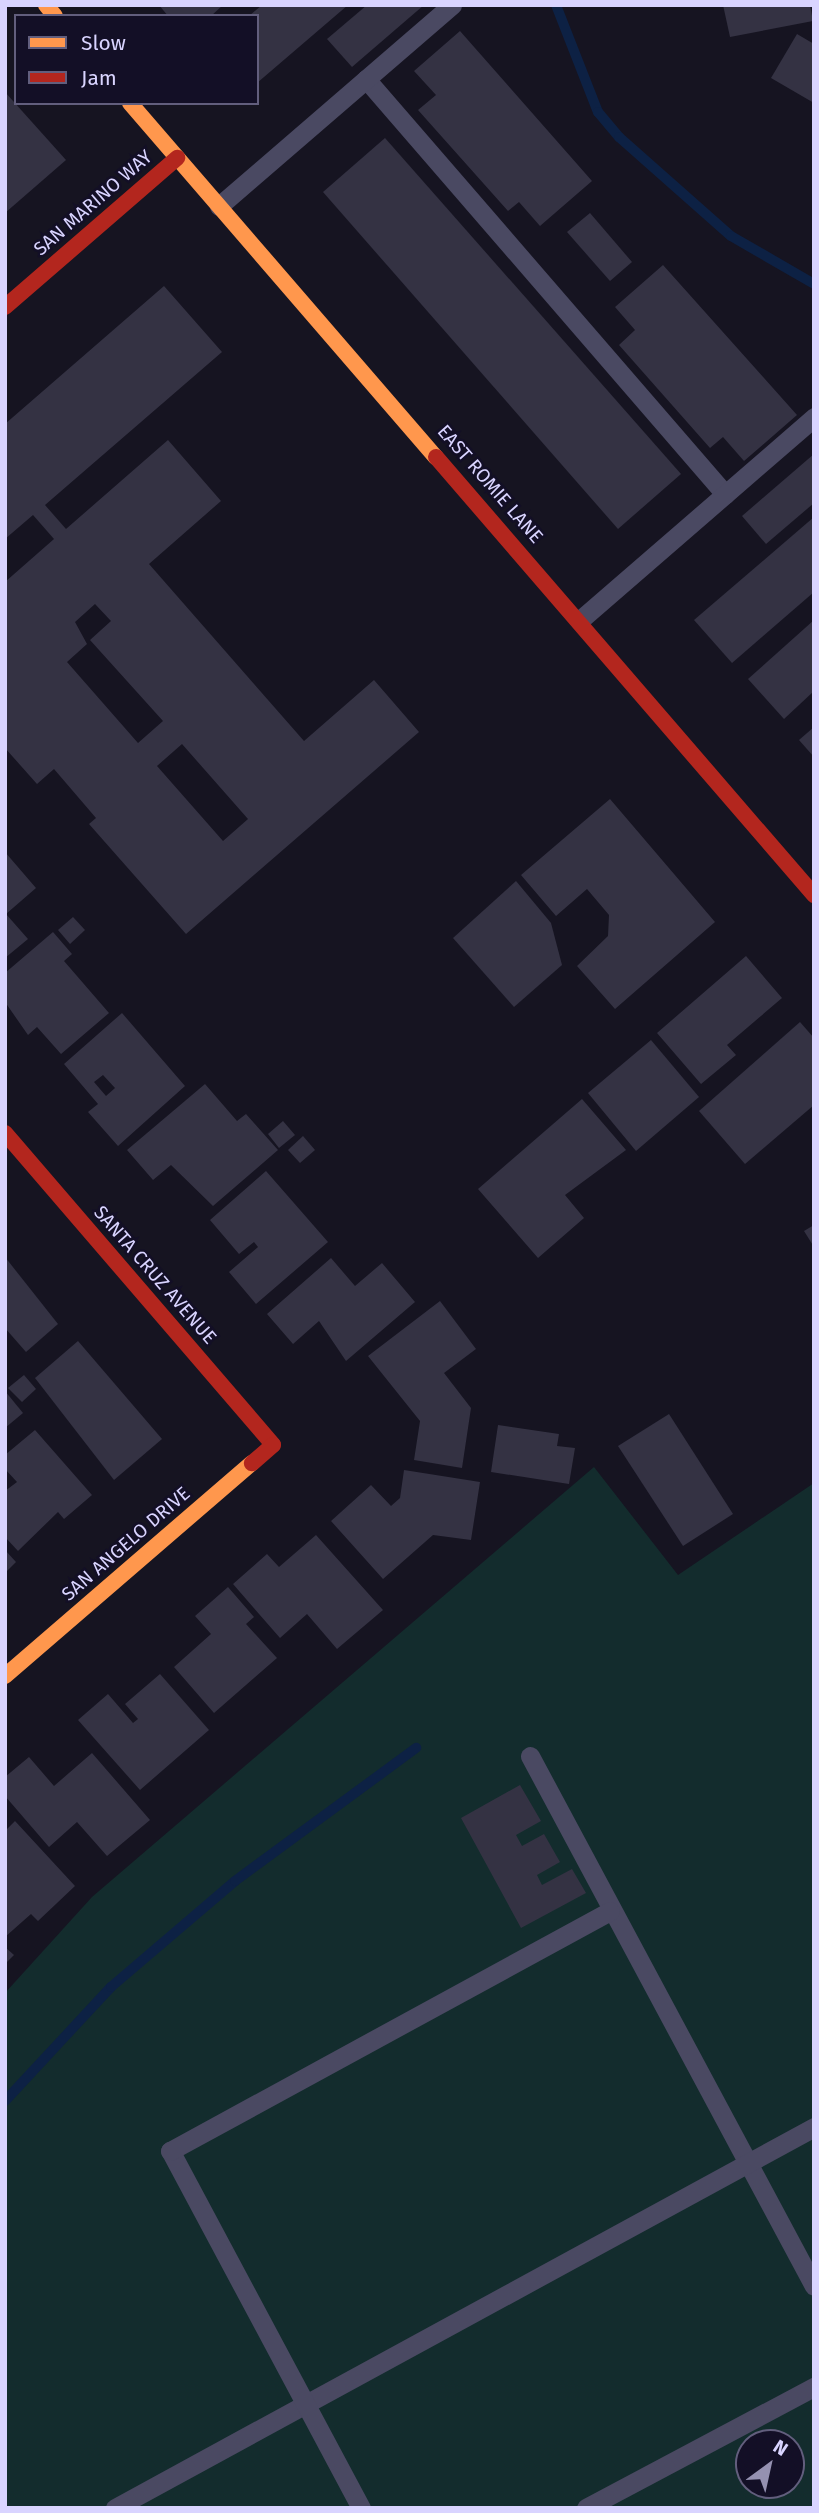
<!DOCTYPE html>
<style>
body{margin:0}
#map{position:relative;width:819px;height:2513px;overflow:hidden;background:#161421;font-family:"Fira Sans",sans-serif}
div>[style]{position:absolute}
.green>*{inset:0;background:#132c2d}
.stream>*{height:10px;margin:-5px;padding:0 5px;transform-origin:5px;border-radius:5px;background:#0d2144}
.building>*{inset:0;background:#343243}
.lane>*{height:19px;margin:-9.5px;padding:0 9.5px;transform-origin:9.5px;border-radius:9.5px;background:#4a4962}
.slow>*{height:16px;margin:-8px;padding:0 8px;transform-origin:8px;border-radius:8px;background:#ff974d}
.jam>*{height:16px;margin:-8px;padding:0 8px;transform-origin:8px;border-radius:8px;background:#b3261e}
span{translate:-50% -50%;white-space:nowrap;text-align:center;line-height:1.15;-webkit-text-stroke:5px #130f26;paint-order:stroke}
.street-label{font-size:19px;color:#d9d4ff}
.frame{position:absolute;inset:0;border:7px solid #d9d4ff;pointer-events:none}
.legend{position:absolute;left:14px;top:14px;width:245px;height:91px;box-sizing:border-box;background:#130f26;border:2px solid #625e7d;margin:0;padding:9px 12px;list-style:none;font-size:21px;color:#d9d4ff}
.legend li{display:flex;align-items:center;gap:14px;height:35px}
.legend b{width:35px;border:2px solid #625e7d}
.north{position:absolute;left:735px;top:2429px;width:70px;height:70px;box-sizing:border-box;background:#130f26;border:2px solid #625e7d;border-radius:50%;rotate:33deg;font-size:19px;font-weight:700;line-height:28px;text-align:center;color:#d9d4ff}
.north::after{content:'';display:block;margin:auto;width:24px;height:32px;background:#9591b1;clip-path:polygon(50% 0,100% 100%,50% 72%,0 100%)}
</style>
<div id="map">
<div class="green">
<div style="clip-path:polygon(evenodd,594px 1467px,678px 1575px,814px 1483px,814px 2508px,5px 2508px,5px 1993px,92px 1897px,594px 1467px,749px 2443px,791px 2443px,791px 2485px,749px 2485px,749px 2443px)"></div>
</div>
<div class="stream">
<div style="left:556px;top:5px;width:115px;rotate:68.6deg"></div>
<div style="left:598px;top:112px;width:33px;rotate:50deg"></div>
<div style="left:619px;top:137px;width:149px;rotate:41.5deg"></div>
<div style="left:731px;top:236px;width:96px;rotate:30deg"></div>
<div style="left:5px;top:2101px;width:156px;rotate:-47.1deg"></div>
<div style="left:111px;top:1987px;width:163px;rotate:-40.5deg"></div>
<div style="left:235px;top:1881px;width:225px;rotate:-36.3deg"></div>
</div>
<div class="building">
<div style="clip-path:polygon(159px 5px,223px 5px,211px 16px,168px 16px)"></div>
<div style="clip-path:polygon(262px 5px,348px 5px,257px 83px,257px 16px,249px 16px)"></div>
<div style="clip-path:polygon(367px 5px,424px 5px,352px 67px,327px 39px)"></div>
<div style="clip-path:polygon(723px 5px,810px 5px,813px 21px,730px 37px)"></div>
<div style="clip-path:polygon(460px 31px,592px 181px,540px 226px,519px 202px,508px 211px,418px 110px,436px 95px,414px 71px)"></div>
<div style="clip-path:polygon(797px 34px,814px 44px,814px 103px,771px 78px)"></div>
<div style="clip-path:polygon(5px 92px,66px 160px,5px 213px)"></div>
<div style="clip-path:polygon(385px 138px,681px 474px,618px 529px,323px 192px)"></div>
<div style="clip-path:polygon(590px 213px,632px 262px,610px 281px,567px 232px)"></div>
<div style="clip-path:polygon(663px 265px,797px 415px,744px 461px,723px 437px,710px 448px,619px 345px,635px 330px,615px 307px)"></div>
<div style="clip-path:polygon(evenodd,164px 286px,222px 352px,45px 505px,66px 529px,168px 440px,221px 501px,149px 564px,304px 741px,374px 680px,419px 732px,186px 934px,89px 824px,96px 818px,54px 769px,37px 784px,5px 748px,5px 582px,54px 539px,33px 515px,5px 539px,5px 424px,164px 286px,95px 604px,111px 621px,90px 640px,163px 721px,138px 743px,67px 662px,87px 644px,75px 622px,95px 604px,164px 286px,182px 744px,248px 819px,223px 841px,157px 766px,182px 744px)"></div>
<div style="clip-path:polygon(814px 454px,814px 503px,766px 544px,742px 516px)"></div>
<div style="clip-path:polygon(814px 517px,814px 592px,732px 663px,694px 620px)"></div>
<div style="clip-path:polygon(814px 620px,814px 691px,784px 719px,748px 679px)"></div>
<div style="clip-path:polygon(814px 727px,814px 757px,799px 740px)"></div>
<div style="clip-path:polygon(610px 799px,715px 922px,615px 1009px,577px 966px,608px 936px,609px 915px,587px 889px,556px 916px,521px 875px)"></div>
<div style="clip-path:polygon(5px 852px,36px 888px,6px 914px,28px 939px,5px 958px)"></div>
<div style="clip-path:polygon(516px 881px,551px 923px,562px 965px,514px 1007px,453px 938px)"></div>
<div style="clip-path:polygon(73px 917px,85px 930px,70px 944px,58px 930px)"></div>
<div style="clip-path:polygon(53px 932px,72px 954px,64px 961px,109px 1013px,61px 1054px,37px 1027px,28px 1035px,5px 1002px,5px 973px)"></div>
<div style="clip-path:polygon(746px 956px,782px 998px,727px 1045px,736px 1055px,701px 1084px,657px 1033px)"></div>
<div style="clip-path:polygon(evenodd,122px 1013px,185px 1086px,118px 1146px,88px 1112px,98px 1104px,64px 1064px,122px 1013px,103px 1075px,115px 1088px,106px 1096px,94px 1082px,103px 1075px)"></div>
<div style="clip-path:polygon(800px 1022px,814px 1038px,814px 1105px,745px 1164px,699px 1111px)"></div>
<div style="clip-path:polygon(651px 1040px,699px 1097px,636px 1151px,588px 1093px)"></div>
<div style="clip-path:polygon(205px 1084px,237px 1121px,246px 1114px,278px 1150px,213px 1206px,171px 1165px,153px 1180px,127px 1150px)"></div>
<div style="clip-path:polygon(582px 1099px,626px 1150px,565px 1195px,584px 1218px,538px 1258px,478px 1189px)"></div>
<div style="clip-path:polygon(283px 1121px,295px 1135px,279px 1148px,268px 1134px)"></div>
<div style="clip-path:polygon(303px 1136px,315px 1150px,300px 1163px,288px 1150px)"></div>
<div style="clip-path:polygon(266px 1171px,328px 1242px,256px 1304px,229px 1272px,258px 1247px,254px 1242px,239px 1254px,210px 1220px)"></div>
<div style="clip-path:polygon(814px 1225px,814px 1247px,804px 1231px)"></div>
<div style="clip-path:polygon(5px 1257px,58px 1324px,26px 1352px,5px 1328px)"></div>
<div style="clip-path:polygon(331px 1258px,355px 1286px,382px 1263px,415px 1302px,346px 1361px,319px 1321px,293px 1344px,267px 1314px)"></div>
<div style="clip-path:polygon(440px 1301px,476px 1349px,444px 1373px,471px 1408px,462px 1468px,414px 1460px,420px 1421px,368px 1356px)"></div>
<div style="clip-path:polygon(78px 1341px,162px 1439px,114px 1480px,35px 1378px)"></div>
<div style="clip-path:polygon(24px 1375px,36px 1389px,22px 1402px,8px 1388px)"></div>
<div style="clip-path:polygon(5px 1391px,23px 1413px,5px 1428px)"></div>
<div style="clip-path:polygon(669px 1414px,733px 1514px,683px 1546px,618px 1446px)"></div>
<div style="clip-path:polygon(498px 1425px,559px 1434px,557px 1446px,575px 1448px,569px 1484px,491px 1472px)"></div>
<div style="clip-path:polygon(35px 1430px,92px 1495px,64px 1519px,58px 1512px,18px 1551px,5px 1537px,5px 1491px,17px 1482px,5px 1469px,5px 1455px)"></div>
<div style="clip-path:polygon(404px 1470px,480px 1482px,471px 1540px,433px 1535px,383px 1579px,331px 1521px,371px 1485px,391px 1506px,400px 1498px)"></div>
<div style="clip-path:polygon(316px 1535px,383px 1610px,337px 1649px,307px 1614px,280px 1638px,233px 1584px,267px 1554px,279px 1567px)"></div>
<div style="clip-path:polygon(5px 1550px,16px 1562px,5px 1573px)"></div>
<div style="clip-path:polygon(228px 1587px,254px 1617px,246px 1624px,277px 1658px,214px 1713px,174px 1667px,211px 1634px,195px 1616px)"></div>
<div style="clip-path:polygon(160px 1674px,209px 1730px,140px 1790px,78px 1720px,108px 1694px,133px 1723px,138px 1719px,125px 1704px)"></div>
<div style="clip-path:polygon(92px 1753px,150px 1820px,107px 1856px,77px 1822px,49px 1847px,5px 1796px,5px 1777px,29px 1757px,54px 1786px)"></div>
<div style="clip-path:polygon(520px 1785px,541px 1821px,516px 1835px,522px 1846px,544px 1834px,560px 1862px,537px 1875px,542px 1885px,572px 1869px,586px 1893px,521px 1928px,461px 1818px)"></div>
<div style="clip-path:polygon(15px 1821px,75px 1886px,38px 1921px,31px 1914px,5px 1937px,5px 1831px)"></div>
<div style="clip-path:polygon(5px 1947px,14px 1955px,5px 1964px)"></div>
</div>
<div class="lane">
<div style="left:366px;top:79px;width:549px;rotate:49.14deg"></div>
<div style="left:219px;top:206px;width:308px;rotate:-40.8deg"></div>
<div style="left:580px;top:620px;width:310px;rotate:-40.9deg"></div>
<div style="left:530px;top:1756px;width:601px;rotate:61.82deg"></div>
<div style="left:115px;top:2508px;width:796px;rotate:-28.59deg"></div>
<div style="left:361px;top:2508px;width:405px;rotate:-118.1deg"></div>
<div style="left:170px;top:2151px;width:501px;rotate:-28.61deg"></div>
<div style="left:586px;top:2508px;width:258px;rotate:-28deg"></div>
</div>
<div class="slow">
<div style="left:46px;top:5px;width:14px;rotate:51deg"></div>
<div style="left:130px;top:103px;width:468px;rotate:49.2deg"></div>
<div style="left:5px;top:1676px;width:326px;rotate:-40.8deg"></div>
</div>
<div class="jam">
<div style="left:5px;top:307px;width:228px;rotate:-40.9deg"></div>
<div style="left:436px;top:457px;width:579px;rotate:49.21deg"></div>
<div style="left:5px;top:1133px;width:411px;rotate:49.3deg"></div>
<div style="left:273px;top:1445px;width:28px;rotate:139deg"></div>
</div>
<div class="street-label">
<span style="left:93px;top:203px;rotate:-41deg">SAN MARINO WAY</span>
<span style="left:490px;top:484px;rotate:49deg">EAST ROMIE LANE</span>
<span style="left:155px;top:1275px;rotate:49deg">SANTA CRUZ AVENUE</span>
<span style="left:126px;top:1544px;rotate:-41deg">SAN ANGELO DRIVE</span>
</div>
<div class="frame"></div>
<ul class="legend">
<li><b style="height:9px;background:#ff974d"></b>Slow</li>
<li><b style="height:9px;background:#b3261e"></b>Jam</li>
</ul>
<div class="north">N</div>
</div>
